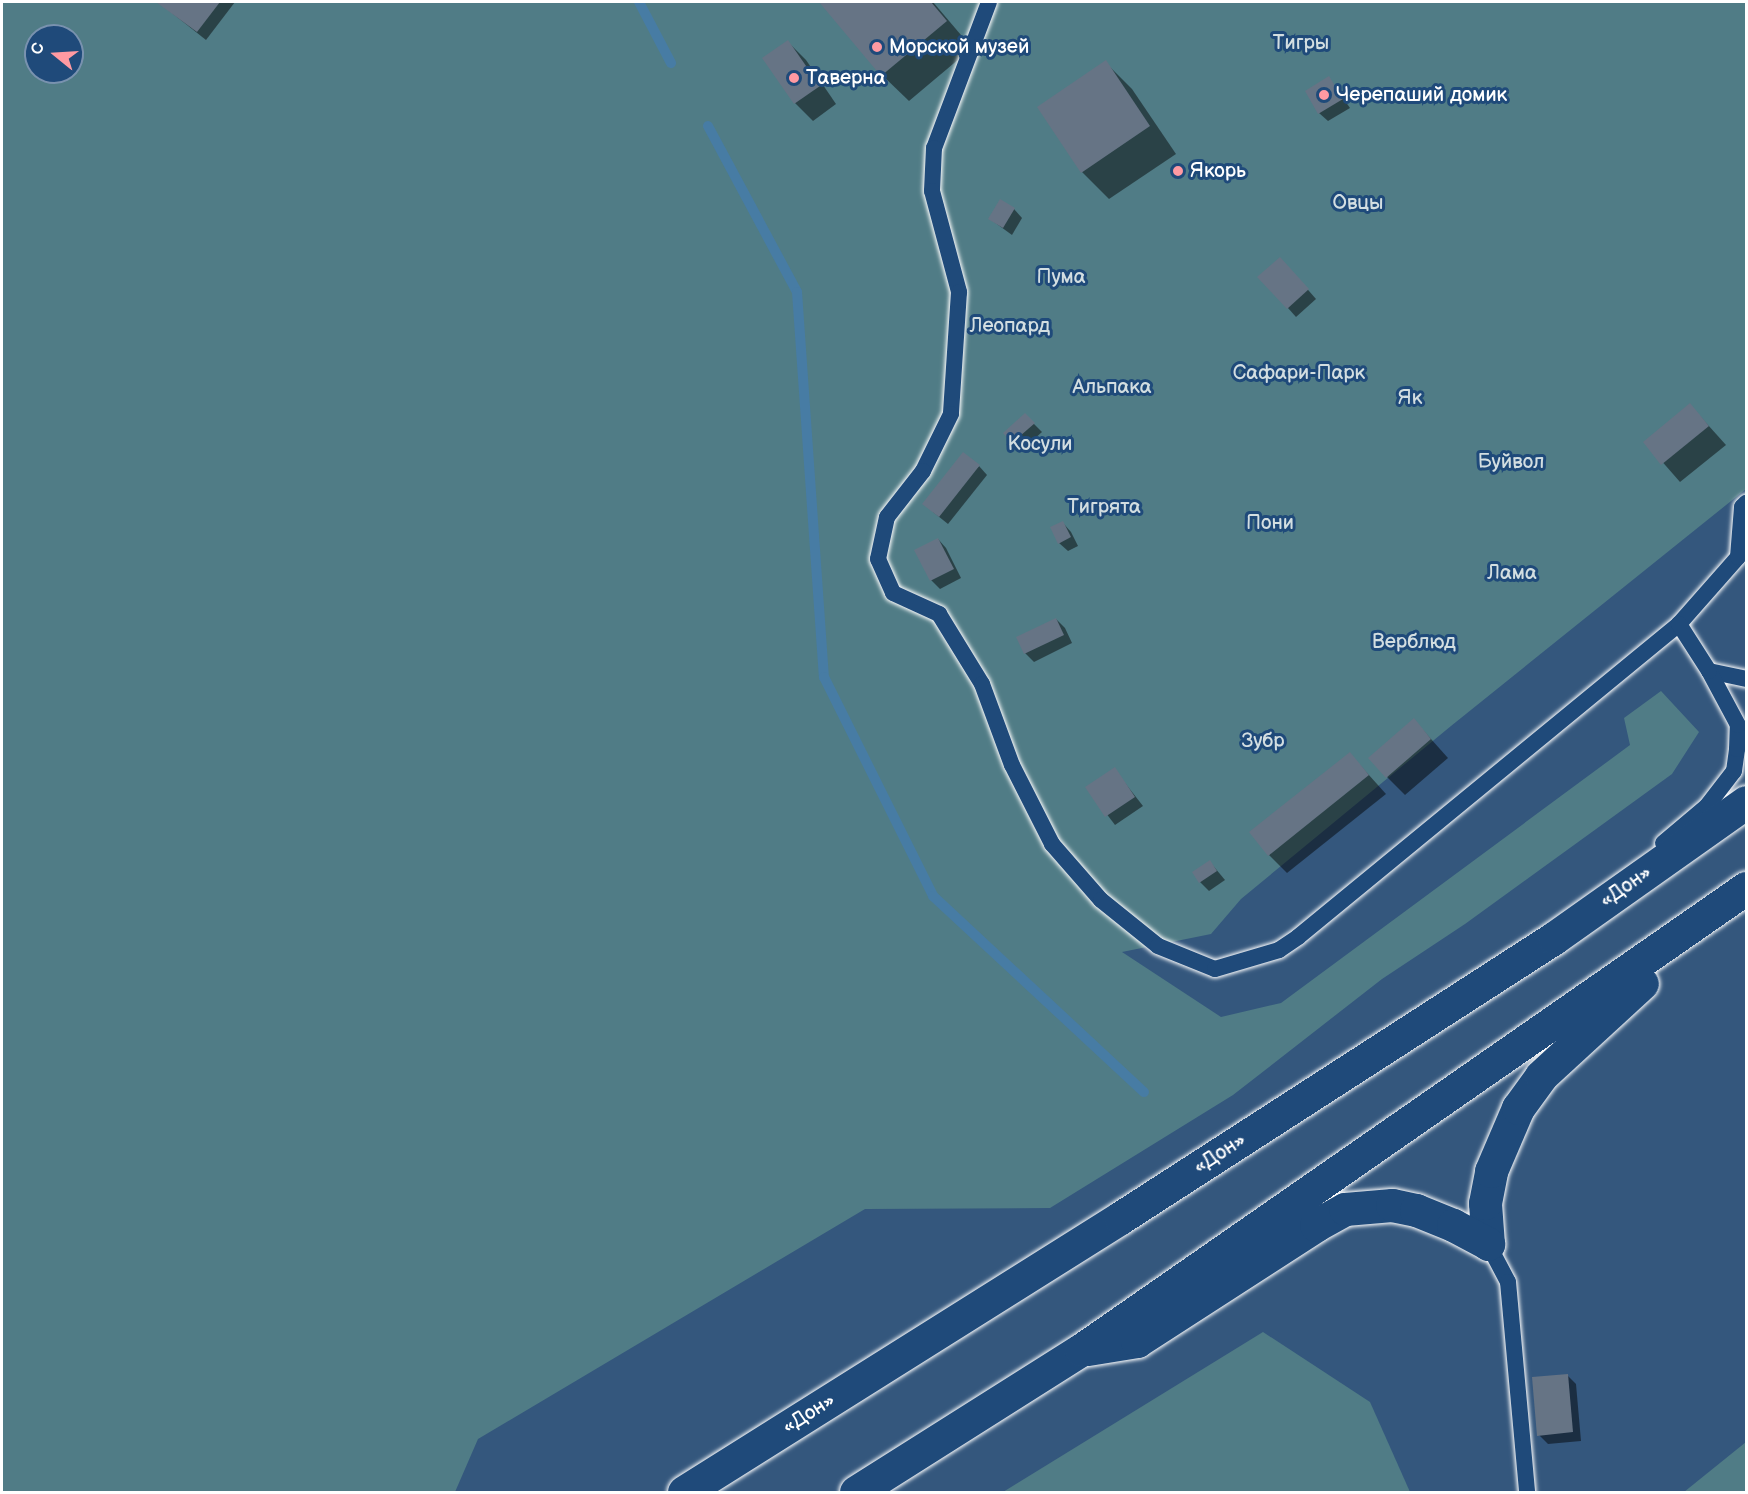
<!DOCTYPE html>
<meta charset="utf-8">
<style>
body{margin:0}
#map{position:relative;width:1748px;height:1494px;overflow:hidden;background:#34577d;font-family:"Balsamiq Sans",sans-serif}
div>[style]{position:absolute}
.green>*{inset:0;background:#507c86}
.shadow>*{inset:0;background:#0007}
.stream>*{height:10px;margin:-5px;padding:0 5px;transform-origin:5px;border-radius:5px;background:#477ca4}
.building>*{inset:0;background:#667485}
.roads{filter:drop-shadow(0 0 2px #fff) drop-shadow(0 0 2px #fff)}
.service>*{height:16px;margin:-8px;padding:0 8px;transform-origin:8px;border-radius:8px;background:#1f4a7a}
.trunk>*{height:33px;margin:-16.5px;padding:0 16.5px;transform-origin:16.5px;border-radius:16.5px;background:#1f4a7a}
.dots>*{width:16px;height:16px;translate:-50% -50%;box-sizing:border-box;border:3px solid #1f4a7a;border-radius:50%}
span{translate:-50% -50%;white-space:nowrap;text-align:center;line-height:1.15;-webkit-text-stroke:6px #1f4a7a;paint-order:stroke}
.park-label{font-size:20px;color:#d3dee1}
.poi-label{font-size:20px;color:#fff}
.left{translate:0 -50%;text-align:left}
.street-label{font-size:20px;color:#fff}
.frame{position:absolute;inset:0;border:3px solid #fff;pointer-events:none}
.north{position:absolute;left:24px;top:24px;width:60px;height:60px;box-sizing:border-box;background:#1f4a7a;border:2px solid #7992af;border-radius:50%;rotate:288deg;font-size:16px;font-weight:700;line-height:24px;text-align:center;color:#fff}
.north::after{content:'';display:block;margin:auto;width:21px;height:27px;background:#ff9aa2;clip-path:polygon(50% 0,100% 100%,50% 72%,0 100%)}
</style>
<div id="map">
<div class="green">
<div style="clip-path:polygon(evenodd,2px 2px,1746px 2px,1746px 489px,1451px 726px,1241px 899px,1211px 934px,1122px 952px,1221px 1017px,1281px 1003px,1630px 745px,1624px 718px,1661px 691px,1699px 732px,1672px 774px,1465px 924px,1382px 979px,1233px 1095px,1050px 1208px,865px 1209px,478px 1439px,455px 1492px,2px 1492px,2px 2px,36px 36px,72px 36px,72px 72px,36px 72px,36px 36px)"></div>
<div style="clip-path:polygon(1263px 1332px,1370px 1402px,1410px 1492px,1003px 1492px)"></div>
<div style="clip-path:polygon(1746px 1442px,1746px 1492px,1684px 1492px)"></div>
</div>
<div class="shadow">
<div style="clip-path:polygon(158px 2px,235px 2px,206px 40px)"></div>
<div style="clip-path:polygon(821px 2px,933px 2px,972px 48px,909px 101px,882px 75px)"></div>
<div style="clip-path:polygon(788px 42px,806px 60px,836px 104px,813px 121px,795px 103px)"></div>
<div style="clip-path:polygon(1105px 62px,1132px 89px,1176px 154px,1109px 199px,1082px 172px)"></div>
<div style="clip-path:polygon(1329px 78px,1350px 108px,1328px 121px,1319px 113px)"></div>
<div style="clip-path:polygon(1014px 209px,1022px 218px,1012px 235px,990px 219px)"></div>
<div style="clip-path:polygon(1288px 267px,1316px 299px,1296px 317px,1288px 308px)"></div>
<div style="clip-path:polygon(1690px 405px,1726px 445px,1680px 482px,1645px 442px)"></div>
<div style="clip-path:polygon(1025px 415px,1042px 432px,1022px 450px,1005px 433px)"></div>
<div style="clip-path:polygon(979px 466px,987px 475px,948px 524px,933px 512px)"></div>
<div style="clip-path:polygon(1063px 523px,1071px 532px,1078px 546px,1068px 551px,1059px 543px)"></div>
<div style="clip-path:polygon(938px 539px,946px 548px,961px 578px,940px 589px,931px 580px)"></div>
<div style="clip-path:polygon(1056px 619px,1065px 628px,1072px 643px,1034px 662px,1025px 653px)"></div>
<div style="clip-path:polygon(1414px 720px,1448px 758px,1405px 795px,1387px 777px)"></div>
<div style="clip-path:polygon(1350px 754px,1386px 794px,1287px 873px,1269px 855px)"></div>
<div style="clip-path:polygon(1114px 769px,1143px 806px,1115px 825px,1087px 788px)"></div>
<div style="clip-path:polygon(1210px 862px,1225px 880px,1209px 891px,1200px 882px)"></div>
<div style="clip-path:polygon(1567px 1375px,1576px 1384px,1581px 1441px,1548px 1444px,1539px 1435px)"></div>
</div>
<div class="stream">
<div style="left:639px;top:2px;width:69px;rotate:62.3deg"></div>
<div style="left:708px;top:126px;width:188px;rotate:61.8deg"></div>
<div style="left:797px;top:292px;width:386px;rotate:86deg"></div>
<div style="left:824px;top:677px;width:245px;rotate:63.5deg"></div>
<div style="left:933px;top:896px;width:288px;rotate:42.9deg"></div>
</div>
<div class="building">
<div style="clip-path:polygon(156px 2px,220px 2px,197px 32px)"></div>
<div style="clip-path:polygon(819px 2px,931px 2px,947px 21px,881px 76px)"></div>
<div style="clip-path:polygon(788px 40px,820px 86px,794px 104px,762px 58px)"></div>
<div style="clip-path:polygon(1106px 60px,1150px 126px,1081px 173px,1037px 107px)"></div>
<div style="clip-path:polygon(1329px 76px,1343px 99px,1318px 114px,1305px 91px)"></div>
<div style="clip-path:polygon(1000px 199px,1015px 208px,1003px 228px,988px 219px)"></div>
<div style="clip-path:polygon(1280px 257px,1309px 289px,1287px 309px,1257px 277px)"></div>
<div style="clip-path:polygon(1690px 403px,1709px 426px,1661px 465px,1643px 442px)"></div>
<div style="clip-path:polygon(1025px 413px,1035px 423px,1012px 443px,1003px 433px)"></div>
<div style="clip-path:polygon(963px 452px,980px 465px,939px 517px,922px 504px)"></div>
<div style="clip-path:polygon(1063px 521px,1071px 537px,1058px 544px,1050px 527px)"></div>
<div style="clip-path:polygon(938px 538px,954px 569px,930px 581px,914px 550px)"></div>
<div style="clip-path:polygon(1056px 618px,1064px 635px,1024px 654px,1016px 637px)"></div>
<div style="clip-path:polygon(1414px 718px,1431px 739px,1386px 778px,1368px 758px)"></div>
<div style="clip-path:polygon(1350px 752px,1369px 775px,1268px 856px,1249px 832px)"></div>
<div style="clip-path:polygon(1115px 767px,1135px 797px,1105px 817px,1085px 787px)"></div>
<div style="clip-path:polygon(1210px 860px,1217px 871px,1199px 883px,1192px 872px)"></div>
<div style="clip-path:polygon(1568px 1374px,1573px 1432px,1537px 1436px,1532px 1377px)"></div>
</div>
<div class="roads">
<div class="service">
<div style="left:989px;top:2px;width:156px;rotate:110.6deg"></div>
<div style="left:934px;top:148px;width:43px;rotate:92.7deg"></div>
<div style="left:932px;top:191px;width:105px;rotate:75deg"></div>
<div style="left:959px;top:292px;width:122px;rotate:93.8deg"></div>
<div style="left:951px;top:414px;width:64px;rotate:116.2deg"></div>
<div style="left:923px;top:471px;width:58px;rotate:128deg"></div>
<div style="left:887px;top:517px;width:43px;rotate:102.1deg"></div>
<div style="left:878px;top:559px;width:37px;rotate:66deg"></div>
<div style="left:893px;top:593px;width:51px;rotate:24.5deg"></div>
<div style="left:939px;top:614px;width:82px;rotate:58.4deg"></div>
<div style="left:982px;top:684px;width:86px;rotate:69.7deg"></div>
<div style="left:1012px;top:765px;width:89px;rotate:63.1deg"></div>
<div style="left:1052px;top:844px;width:74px;rotate:48.8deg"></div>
<div style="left:1101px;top:900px;width:73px;rotate:38.9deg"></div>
<div style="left:1158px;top:946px;width:61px;rotate:22deg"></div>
<div style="left:1215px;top:969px;width:67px;rotate:-16.5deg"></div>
<div style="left:1279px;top:950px;width:23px;rotate:-34deg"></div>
<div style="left:1298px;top:937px;width:493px;rotate:-39.4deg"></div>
<div style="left:1679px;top:624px;width:89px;rotate:-48.6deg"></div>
<div style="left:1738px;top:557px;width:50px;rotate:-85.4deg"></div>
<div style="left:1742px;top:507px;width:6px;rotate:-45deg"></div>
<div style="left:1709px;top:671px;width:38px;rotate:12deg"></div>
<div style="left:1663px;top:843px;width:57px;rotate:-40.1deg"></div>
<div style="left:1707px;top:806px;width:44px;rotate:-52.4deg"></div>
<div style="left:1734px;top:771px;width:22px;rotate:-82deg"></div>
<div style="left:1737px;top:749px;width:24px;rotate:-88deg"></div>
<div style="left:1738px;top:725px;width:61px;rotate:-118.2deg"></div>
<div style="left:1709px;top:671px;width:56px;rotate:-122.6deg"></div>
<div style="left:1488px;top:1244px;width:43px;rotate:62.2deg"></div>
<div style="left:1508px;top:1282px;width:211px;rotate:84.8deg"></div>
</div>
<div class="trunk">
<div style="left:1488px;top:1244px;width:41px;rotate:-94.2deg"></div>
<div style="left:1485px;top:1203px;width:33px;rotate:-79deg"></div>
<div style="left:1491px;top:1171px;width:69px;rotate:-66.8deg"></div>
<div style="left:1518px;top:1108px;width:39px;rotate:-54deg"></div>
<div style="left:1541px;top:1076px;width:137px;rotate:-42.6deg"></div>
<div style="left:1088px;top:1349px;width:50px;rotate:-9.3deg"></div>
<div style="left:1137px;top:1341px;width:213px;rotate:-32.9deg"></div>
<div style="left:1316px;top:1225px;width:33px;rotate:-29deg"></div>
<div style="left:1345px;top:1209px;width:47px;rotate:-4.9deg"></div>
<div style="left:1392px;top:1205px;width:25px;rotate:12deg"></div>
<div style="left:1416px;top:1210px;width:40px;rotate:22deg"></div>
<div style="left:1453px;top:1225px;width:40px;rotate:28deg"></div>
<div style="left:684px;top:1492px;width:515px;rotate:-32.15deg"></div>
<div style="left:1120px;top:1218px;width:516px;rotate:-32.83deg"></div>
<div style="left:1554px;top:938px;width:235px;rotate:-35.3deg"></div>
<div style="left:856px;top:1492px;width:266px;rotate:-32.3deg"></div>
<div style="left:1081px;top:1350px;width:810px;rotate:-34.79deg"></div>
</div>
</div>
<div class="dots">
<div style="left:877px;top:47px;background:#ff9aa2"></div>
<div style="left:794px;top:78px;background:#ff9aa2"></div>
<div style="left:1324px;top:95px;background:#ff9aa2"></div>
<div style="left:1178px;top:171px;background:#ff9aa2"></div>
</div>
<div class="park-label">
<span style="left:1301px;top:43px">Тигры</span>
<span style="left:1358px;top:203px">Овцы</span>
<span style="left:1061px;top:277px">Пума</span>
<span style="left:1010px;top:326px">Леопард</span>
<span style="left:1299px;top:373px">Сафари-Парк</span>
<span style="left:1112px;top:387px">Альпака</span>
<span style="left:1410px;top:398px">Як</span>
<span style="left:1040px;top:444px">Косули</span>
<span style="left:1511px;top:462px">Буйвол</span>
<span style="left:1104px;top:507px">Тигрята</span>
<span style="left:1270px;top:523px">Пони</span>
<span style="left:1512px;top:573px">Лама</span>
<span style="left:1414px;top:642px">Верблюд</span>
<span style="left:1263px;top:741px">Зубр</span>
</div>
<div class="poi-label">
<span class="left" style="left:889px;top:47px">Морской музей</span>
<span class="left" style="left:806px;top:78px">Таверна</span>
<span class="left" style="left:1336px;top:95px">Черепаший домик</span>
<span class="left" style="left:1190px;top:171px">Якорь</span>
</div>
<div class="street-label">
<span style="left:1626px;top:887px;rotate:-35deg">«Дон»</span>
<span style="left:1220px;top:1154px;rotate:-33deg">«Дон»</span>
<span style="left:809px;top:1414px;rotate:-32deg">«Дон»</span>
</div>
<div class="frame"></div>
<div class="north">С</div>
</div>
